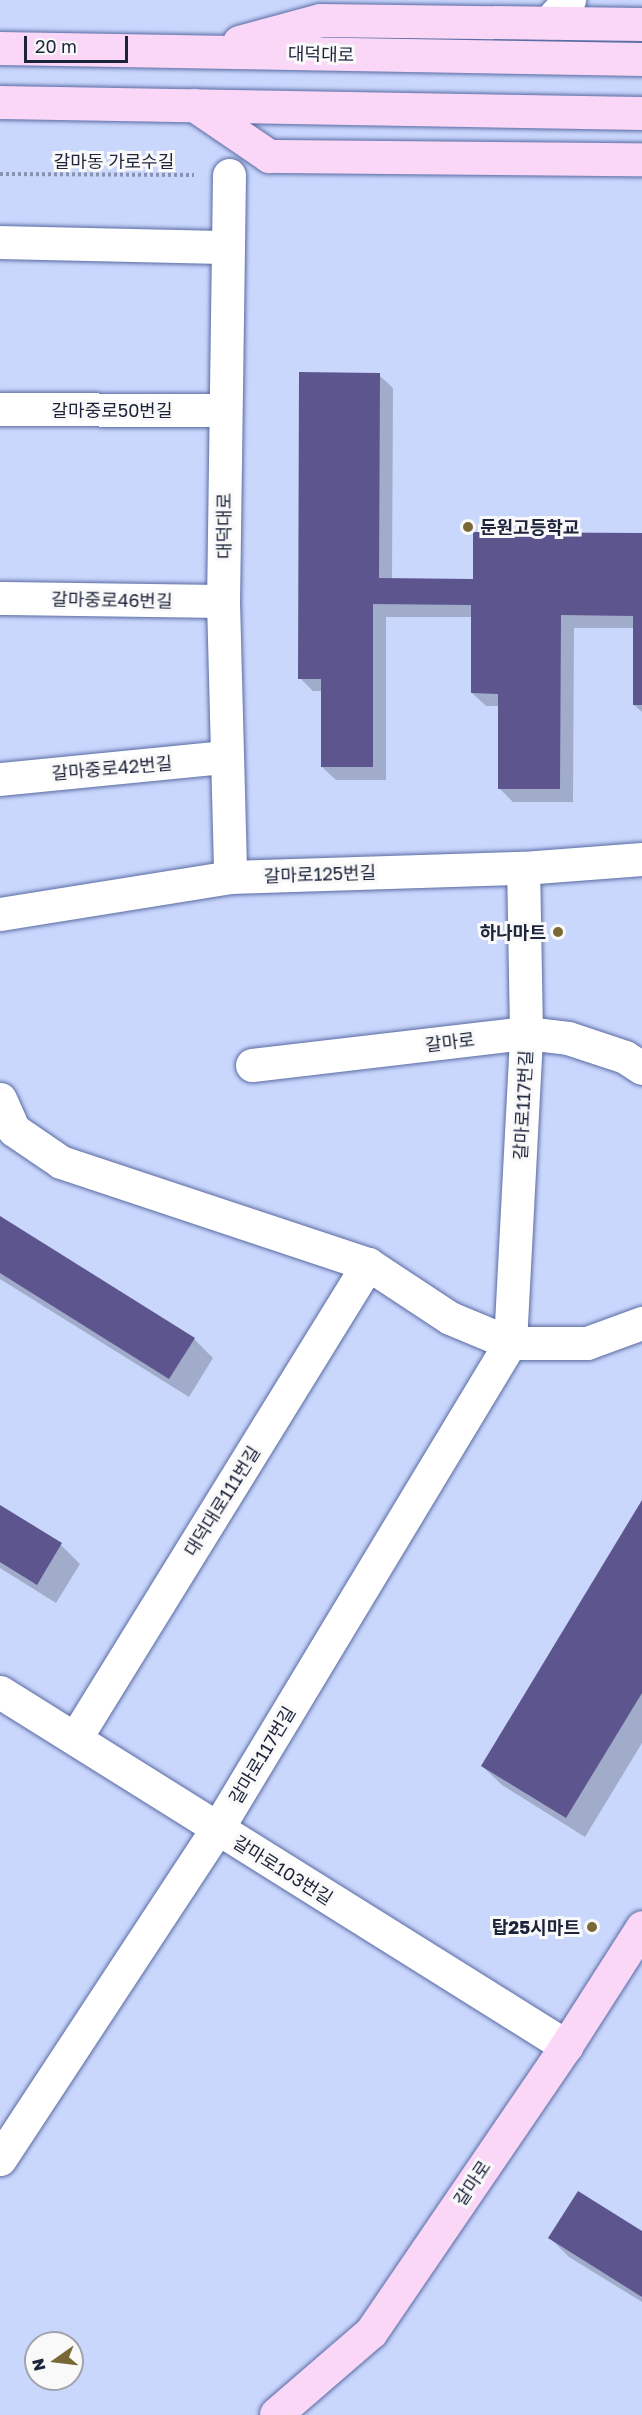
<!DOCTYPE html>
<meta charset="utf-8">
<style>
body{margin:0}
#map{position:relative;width:642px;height:2415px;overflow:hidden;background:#cad7fd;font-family:"Golos Text","Noto Sans KR",sans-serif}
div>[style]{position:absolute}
.shadow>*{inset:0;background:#0003}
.building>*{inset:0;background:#5d558e}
.path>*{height:4px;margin-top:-2px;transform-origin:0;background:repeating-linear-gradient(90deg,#8893b3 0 3px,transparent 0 6px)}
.roads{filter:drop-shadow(0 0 2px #596ba2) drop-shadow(0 0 2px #596ba2)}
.minor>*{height:33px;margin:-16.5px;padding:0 16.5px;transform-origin:16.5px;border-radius:16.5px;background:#fff}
.major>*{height:33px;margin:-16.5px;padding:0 16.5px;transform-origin:16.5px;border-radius:16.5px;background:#fad6f7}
.dots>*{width:16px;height:16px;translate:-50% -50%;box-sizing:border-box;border:3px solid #f9f9f9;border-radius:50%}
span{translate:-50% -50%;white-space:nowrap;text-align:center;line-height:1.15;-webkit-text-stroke:6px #f9f9f9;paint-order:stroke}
.street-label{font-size:18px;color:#1c243b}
.poi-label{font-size:18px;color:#1c243b;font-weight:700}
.left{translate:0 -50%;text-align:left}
.right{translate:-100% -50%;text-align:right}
.north{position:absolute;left:24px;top:2331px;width:60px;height:60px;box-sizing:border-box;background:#f9f9f9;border:2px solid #a1a4ad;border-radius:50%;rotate:256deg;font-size:16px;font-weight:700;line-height:24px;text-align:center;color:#1c243b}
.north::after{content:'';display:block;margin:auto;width:21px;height:27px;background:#796735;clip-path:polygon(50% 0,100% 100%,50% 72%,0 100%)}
.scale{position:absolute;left:24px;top:36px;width:104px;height:27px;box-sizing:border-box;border:3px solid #1c243b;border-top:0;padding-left:8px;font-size:18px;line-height:21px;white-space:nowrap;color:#1c243b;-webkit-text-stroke:4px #f9f9f9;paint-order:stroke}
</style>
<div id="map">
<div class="shadow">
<div style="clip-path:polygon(379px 375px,393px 388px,392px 580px,474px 580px,642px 534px,642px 712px,634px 705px,634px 628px,574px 628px,573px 802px,513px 802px,499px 788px,500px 706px,486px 706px,472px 693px,473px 617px,386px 617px,386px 780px,336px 780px,322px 767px,322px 691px,313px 691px,300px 678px)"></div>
<div style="clip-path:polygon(0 1218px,194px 1339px,213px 1358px,189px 1397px,0 1279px)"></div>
<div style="clip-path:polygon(642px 1503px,642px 1743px,585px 1837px,502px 1785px,482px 1766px)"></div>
<div style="clip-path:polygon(0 1506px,61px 1545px,80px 1564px,56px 1603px,0 1568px)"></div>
<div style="clip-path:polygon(642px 2233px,642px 2302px,569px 2257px,550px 2238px)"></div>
</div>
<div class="building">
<div style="clip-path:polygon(299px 372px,380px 373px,379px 578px,473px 579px,473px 532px,642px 533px,642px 705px,633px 705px,633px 616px,561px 615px,560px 789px,498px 789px,498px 694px,471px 693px,471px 605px,373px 604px,373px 767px,321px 767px,321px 679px,298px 679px)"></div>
<div style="clip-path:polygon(0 1216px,195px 1338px,169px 1379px,0 1273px)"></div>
<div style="clip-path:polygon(642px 1500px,642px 1693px,566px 1818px,481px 1766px)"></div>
<div style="clip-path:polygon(0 1505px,62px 1543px,37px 1585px,0 1562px)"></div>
<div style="clip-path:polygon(578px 2191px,642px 2231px,642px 2297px,548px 2238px)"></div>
</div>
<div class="path">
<div style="left:0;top:174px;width:194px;rotate:0.3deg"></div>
</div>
<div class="roads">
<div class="minor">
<div style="left:549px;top:22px;width:30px;rotate:-48deg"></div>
<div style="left:229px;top:175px;width:426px;rotate:90.8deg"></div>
<div style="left:223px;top:601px;width:276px;rotate:88.5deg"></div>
<div style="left:0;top:242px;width:228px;rotate:1.3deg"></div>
<div style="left:0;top:409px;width:225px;rotate:0.3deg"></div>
<div style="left:0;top:598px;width:223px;rotate:0.8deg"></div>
<div style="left:0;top:779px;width:225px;rotate:-5.6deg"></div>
<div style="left:0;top:914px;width:233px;rotate:-9.1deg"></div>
<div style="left:230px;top:877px;width:293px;rotate:-1.8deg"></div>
<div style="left:523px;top:868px;width:119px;rotate:-4.3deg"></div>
<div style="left:252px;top:1065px;width:276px;rotate:-6.7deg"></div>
<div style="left:526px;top:1033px;width:42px;rotate:6.8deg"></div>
<div style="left:568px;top:1038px;width:60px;rotate:18.4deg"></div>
<div style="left:625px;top:1057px;width:20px;rotate:33deg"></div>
<div style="left:0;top:1099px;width:34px;rotate:66deg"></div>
<div style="left:14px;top:1130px;width:57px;rotate:34.2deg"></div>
<div style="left:61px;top:1162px;width:324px;rotate:18.4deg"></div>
<div style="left:368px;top:1264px;width:98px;rotate:33.4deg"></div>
<div style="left:450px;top:1318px;width:65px;rotate:22.6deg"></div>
<div style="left:510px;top:1343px;width:77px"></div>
<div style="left:587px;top:1343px;width:59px;rotate:-20deg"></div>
<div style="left:0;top:1692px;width:668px;rotate:32.02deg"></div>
<div style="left:76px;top:1737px;width:556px;rotate:-58.31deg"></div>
<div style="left:0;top:2159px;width:395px;rotate:-56.7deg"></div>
<div style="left:217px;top:1829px;width:567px;rotate:-58.92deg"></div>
<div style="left:510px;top:1343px;width:310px;rotate:-87deg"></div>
<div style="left:526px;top:1033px;width:165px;rotate:-91deg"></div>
</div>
<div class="major">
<div style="left:239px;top:42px;width:84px;rotate:-15.2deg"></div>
<div style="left:320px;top:20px;width:322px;rotate:0.7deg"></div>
<div style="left:0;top:48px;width:642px;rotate:0.98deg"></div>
<div style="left:0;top:102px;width:642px;rotate:0.98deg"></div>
<div style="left:194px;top:105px;width:91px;rotate:34.2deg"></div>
<div style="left:269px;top:156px;width:373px;rotate:0.5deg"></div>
<div style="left:276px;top:2414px;width:125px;rotate:-40.8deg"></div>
<div style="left:371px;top:2332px;width:346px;rotate:-55.7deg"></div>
<div style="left:566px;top:2046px;width:141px;rotate:-57.4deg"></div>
</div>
</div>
<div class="dots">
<div style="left:468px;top:527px;background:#796735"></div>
<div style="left:558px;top:932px;background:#796735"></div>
<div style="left:592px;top:1927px;background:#796735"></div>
</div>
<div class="street-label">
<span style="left:321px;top:54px;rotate:1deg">대덕대로</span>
<span style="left:114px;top:161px">갈마동 가로수길</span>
<span style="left:112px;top:410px">갈마중로50번길</span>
<span style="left:224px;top:526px;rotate:-90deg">대덕대로</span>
<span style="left:112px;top:600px;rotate:1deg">갈마중로46번길</span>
<span style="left:112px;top:768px;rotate:-5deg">갈마중로42번길</span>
<span style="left:320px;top:874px;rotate:-2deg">갈마로125번길</span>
<span style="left:450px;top:1042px;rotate:-7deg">갈마로</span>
<span style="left:523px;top:1105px;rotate:-87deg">갈마로117번길</span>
<span style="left:222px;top:1501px;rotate:-58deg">대덕대로111번길</span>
<span style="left:262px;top:1755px;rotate:-59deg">갈마로117번길</span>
<span style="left:283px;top:1870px;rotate:32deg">갈마로103번길</span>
<span style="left:472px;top:2183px;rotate:-56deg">갈마로</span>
</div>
<div class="poi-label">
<span class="left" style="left:480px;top:527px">둔원고등학교</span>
<span class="right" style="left:546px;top:932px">하나마트</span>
<span class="right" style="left:580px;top:1927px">탑25시마트</span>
</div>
<div class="north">N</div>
<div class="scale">20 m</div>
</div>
